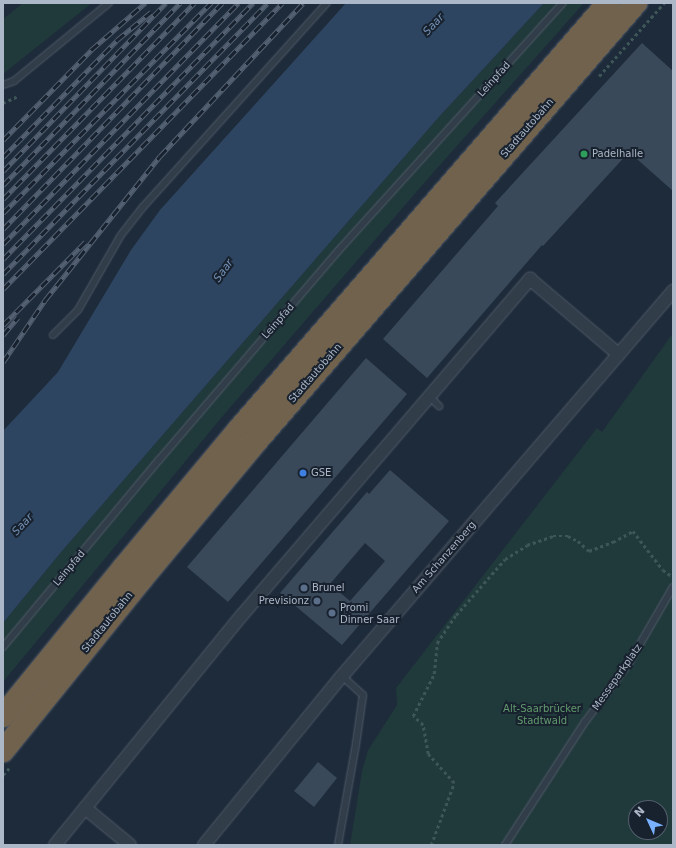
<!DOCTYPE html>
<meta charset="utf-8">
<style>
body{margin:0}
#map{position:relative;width:676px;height:848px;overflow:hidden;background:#1e2b3a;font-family:"DejaVu Sans",sans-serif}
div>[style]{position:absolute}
.green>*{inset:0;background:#20393b}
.water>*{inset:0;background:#2e4561}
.building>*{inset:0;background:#3a495a}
.path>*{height:2.5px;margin-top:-1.25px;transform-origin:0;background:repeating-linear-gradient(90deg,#3e5658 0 3px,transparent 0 6px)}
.roads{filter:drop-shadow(0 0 1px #505a68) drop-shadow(0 0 1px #505a68)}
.service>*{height:6px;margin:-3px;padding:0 3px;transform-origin:3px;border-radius:3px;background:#323d4a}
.minor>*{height:12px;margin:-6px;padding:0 6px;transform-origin:6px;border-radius:6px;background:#323d4a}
.motorway>*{height:22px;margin:-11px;padding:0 11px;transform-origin:11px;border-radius:11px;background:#71624e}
.rail>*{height:4.5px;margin-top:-2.25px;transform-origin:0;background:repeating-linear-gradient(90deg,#18222f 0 9px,#546172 0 18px);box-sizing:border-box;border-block:1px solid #546172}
.dots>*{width:11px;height:11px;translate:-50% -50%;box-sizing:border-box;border:2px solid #18222f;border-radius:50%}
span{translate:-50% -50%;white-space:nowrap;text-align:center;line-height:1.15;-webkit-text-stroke:4px #18222f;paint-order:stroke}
.street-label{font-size:10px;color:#acb7c7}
.poi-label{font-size:10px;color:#acb7c7}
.left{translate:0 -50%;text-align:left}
.right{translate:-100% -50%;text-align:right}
.park-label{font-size:10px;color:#629a6d}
.water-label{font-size:11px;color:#728fb2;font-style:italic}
.frame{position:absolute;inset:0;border:4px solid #acb7c7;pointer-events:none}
.north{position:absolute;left:628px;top:800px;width:40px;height:40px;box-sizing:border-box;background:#18222f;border:1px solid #535e6c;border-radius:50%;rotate:314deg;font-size:11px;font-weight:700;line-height:16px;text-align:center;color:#acb7c7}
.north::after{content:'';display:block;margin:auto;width:14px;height:18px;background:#79b1ff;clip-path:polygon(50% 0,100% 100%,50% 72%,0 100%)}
</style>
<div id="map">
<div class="green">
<div style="clip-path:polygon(23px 3px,92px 3px,3px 74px,3px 19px)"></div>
<div style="clip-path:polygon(544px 3px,584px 3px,432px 174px,222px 417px,3px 682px,3px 623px,62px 551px,438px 118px)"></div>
<div style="clip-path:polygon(evenodd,673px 333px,673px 845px,350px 845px,362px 771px,368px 750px,397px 705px,396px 688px,597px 428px,602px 432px,673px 333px,636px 808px,660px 808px,660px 832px,636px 832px,636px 808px)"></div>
</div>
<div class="water">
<div style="clip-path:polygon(346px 3px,544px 3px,438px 118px,62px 551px,3px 623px,3px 431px,58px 372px,131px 250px,160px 210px)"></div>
</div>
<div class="building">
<div style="clip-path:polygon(642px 43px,673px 71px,673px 191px,629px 152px,543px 246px,542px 245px,427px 378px,383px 339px,498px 206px,495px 203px)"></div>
<div style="clip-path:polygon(366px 358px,407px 394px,228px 602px,187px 567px)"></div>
<div style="clip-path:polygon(evenodd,390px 470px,449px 521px,342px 645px,280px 593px,367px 492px,369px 494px,390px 470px,365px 543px,385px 561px,350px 601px,330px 584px,365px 543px)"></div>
<div style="clip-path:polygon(318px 762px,337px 778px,314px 807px,294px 791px)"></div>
</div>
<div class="path">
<div style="left:599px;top:76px;width:98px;rotate:-48.3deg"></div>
<div style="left:3px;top:103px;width:17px;rotate:-25deg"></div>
<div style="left:3px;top:775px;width:9px;rotate:-49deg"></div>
<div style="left:431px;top:845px;width:66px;rotate:-69.6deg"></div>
<div style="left:454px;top:783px;width:39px;rotate:-132deg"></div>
<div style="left:428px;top:754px;width:29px;rotate:-100deg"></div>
<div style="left:423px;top:725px;width:13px;rotate:-138deg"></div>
<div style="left:413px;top:716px;width:47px;rotate:-63.4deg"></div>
<div style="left:434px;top:674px;width:31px;rotate:-84deg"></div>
<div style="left:437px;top:643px;width:34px;rotate:-56deg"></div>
<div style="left:456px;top:615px;width:74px;rotate:-48.8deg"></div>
<div style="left:505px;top:559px;width:26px;rotate:-32deg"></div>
<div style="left:527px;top:545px;width:28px;rotate:-19deg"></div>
<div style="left:553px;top:536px;width:15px"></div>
<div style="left:568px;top:536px;width:11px;rotate:27deg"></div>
<div style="left:578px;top:541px;width:15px;rotate:42deg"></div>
<div style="left:589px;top:551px;width:26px;rotate:-21deg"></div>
<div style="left:613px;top:542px;width:23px;rotate:-29deg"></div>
<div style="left:633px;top:531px;width:49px;rotate:52.4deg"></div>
<div style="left:663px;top:570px;width:12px;rotate:35deg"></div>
</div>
<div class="roads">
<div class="service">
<div style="left:3px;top:85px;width:12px;rotate:-20deg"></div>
<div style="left:14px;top:81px;width:123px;rotate:-39.4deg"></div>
<div style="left:53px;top:335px;width:35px;rotate:-45deg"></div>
<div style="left:78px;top:310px;width:86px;rotate:-60.2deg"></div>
<div style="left:121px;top:235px;width:36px;rotate:-52deg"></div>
<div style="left:143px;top:207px;width:275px;rotate:-48deg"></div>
<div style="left:430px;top:397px;width:13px;rotate:45deg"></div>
<div style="left:3px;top:647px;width:244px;rotate:-50.2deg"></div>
<div style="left:159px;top:460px;width:275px;rotate:-49.4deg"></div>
<div style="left:338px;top:251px;width:335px;rotate:-47.8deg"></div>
<div style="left:338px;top:845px;width:103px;rotate:-79.9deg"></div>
<div style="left:356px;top:744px;width:49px;rotate:-81.9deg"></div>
<div style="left:363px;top:695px;width:28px;rotate:-138deg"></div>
<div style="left:505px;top:845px;width:147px;rotate:-57deg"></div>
<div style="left:585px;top:722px;width:74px;rotate:-53.3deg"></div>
<div style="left:629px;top:663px;width:88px;rotate:-59.9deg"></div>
</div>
<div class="minor">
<div style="left:85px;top:808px;width:58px;rotate:39.4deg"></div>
<div style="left:55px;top:845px;width:296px;rotate:-50.9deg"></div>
<div style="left:242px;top:615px;width:443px;rotate:-49.4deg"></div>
<div style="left:530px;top:279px;width:116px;rotate:40.4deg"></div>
<div style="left:204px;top:845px;width:218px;rotate:-50.8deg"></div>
<div style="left:342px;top:676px;width:508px;rotate:-49.31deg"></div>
</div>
<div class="motorway">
<div style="left:3px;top:716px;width:192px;rotate:-50.9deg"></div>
<div style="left:124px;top:567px;width:180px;rotate:-50.2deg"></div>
<div style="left:239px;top:429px;width:564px;rotate:-49.1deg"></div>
<div style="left:3px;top:751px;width:220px;rotate:-51.1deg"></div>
<div style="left:141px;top:580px;width:180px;rotate:-50.2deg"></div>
<div style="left:256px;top:442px;width:581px;rotate:-49.12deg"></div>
</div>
</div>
<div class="rail">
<div style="left:3px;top:140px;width:126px;rotate:-45.6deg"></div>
<div style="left:91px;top:50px;width:72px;rotate:-41deg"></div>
<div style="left:3px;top:157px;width:163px;rotate:-45.7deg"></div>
<div style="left:117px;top:40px;width:44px;rotate:-39.5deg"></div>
<div style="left:3px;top:171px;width:234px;rotate:-45.9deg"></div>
<div style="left:3px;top:185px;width:254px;rotate:-45.8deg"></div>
<div style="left:3px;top:199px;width:274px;rotate:-45.7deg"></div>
<div style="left:3px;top:213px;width:296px;rotate:-45.3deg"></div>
<div style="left:3px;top:229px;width:315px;rotate:-45.9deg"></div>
<div style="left:3px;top:244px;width:337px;rotate:-45.7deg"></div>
<div style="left:3px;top:259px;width:358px;rotate:-45.7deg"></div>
<div style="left:3px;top:274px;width:378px;rotate:-45.7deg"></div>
<div style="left:3px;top:289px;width:400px;rotate:-45.7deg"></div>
<div style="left:3px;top:325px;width:117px;rotate:-45.3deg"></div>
<div style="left:3px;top:335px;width:23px;rotate:-50deg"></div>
<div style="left:3px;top:362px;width:75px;rotate:-55.9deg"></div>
<div style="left:45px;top:300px;width:184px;rotate:-51.4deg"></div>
<div style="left:160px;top:156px;width:209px;rotate:-46.9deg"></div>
</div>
<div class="dots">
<div style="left:584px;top:154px;background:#2e9e5b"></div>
<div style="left:303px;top:473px;background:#3f7fe0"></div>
<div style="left:304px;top:588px;background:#5c6f8a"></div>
<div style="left:317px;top:601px;background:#5c6f8a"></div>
<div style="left:332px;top:613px;background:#5c6f8a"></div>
</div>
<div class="street-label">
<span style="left:494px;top:79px;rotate:-48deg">Leinpfad</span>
<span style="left:527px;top:128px;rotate:-49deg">Stadtautobahn</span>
<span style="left:278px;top:321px;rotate:-49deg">Leinpfad</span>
<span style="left:315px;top:373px;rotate:-49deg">Stadtautobahn</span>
<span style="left:444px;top:557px;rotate:-49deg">Am Schanzenberg</span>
<span style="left:69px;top:568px;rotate:-50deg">Leinpfad</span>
<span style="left:107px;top:622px;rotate:-51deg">Stadtautobahn</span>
<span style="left:617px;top:677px;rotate:-55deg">Messeparkplatz</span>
</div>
<div class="poi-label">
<span class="left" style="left:592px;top:154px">Padelhalle</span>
<span class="left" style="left:311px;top:473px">GSE</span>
<span class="left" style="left:312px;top:588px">Brunel</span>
<span class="right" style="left:309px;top:601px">Previsionz</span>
<span class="left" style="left:340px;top:613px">Promi<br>Dinner Saar</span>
</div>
<div class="park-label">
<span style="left:542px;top:714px">Alt-Saarbrücker<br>Stadtwald</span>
</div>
<div class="water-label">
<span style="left:434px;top:25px;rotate:-47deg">Saar</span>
<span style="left:224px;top:271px;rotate:-54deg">Saar</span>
<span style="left:23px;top:525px;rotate:-47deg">Saar</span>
</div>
<div class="frame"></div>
<div class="north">N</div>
</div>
